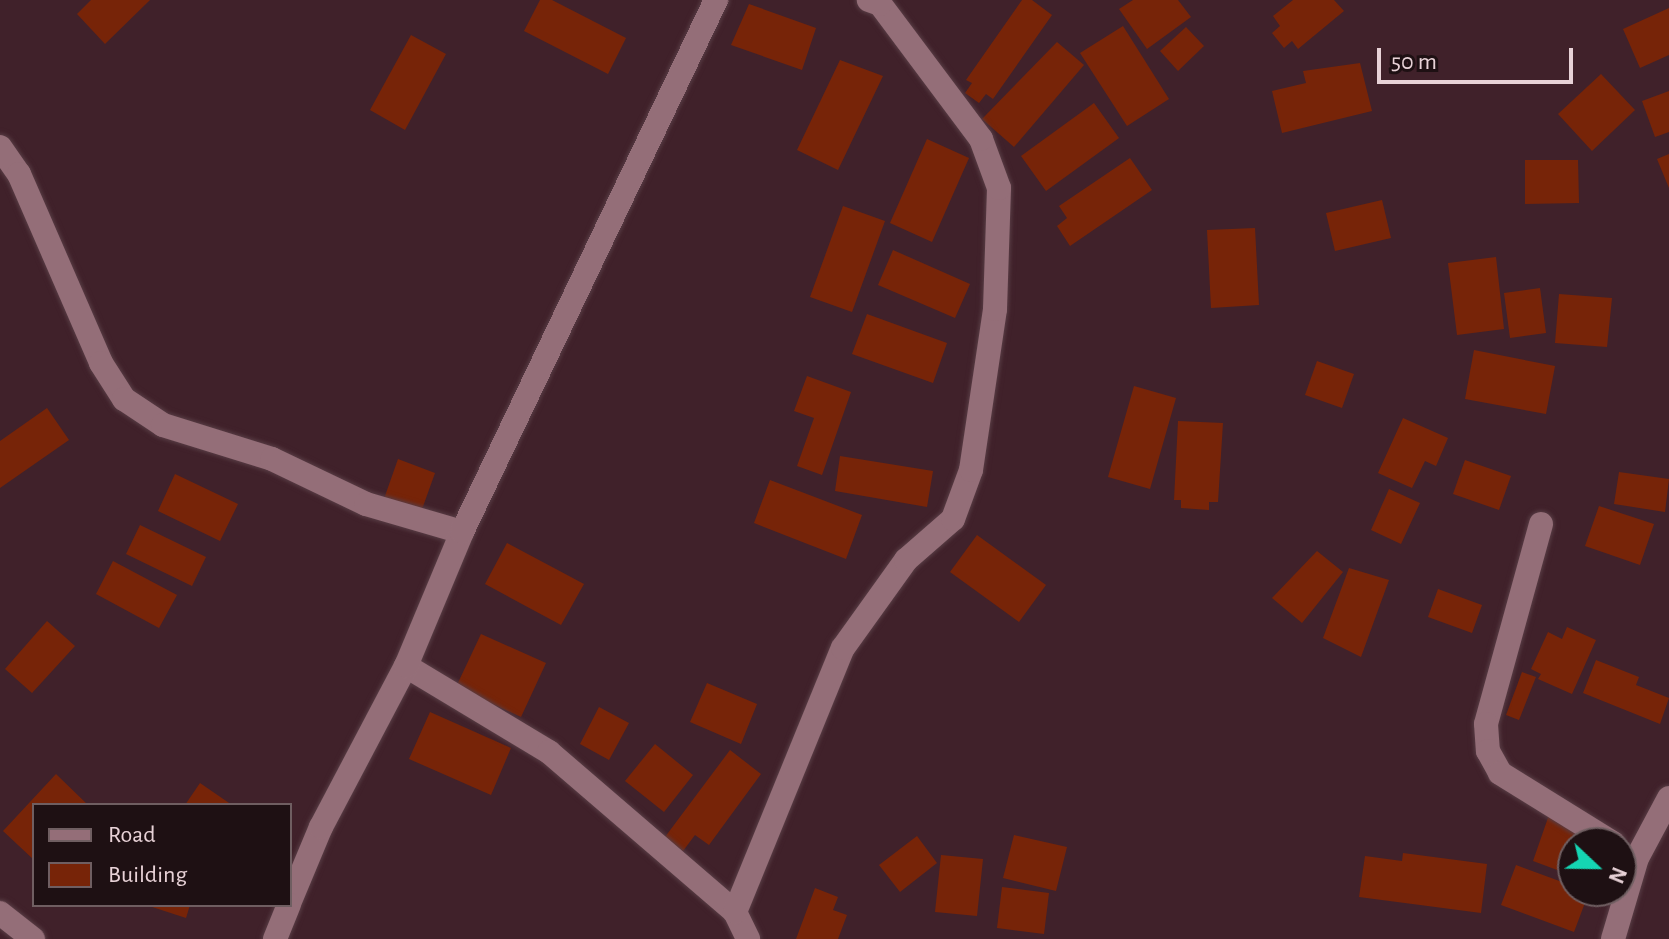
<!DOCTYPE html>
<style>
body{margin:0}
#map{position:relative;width:1669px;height:939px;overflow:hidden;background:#40212a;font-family:"Alegreya Sans",sans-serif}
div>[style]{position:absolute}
.building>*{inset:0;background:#772408}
.roads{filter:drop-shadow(0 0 2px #583d45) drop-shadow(0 0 2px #583d45)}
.minor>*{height:24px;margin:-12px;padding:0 12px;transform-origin:12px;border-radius:12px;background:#946e78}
span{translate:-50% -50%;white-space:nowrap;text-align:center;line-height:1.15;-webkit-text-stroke:8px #1e1013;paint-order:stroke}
.legend{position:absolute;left:32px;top:803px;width:260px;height:104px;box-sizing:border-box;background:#1e1013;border:2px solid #6f5e61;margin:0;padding:10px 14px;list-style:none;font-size:24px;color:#e8d2d7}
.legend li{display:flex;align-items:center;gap:16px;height:40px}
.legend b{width:40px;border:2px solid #6f5e61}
.north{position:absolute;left:1557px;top:827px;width:80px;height:80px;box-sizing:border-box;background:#1e1013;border:2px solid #6f5e61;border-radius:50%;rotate:112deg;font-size:22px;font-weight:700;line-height:32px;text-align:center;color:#e8d2d7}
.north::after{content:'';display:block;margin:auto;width:28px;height:36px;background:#15d5b3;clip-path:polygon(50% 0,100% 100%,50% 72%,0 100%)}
.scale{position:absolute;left:1377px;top:48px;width:196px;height:36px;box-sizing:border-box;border:4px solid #e8d2d7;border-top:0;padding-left:10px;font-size:24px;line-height:28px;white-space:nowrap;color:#e8d2d7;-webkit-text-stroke:6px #1e1013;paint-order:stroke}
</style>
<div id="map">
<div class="building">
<div style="clip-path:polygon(91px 0,150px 0,105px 44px,77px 14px)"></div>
<div style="clip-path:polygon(540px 0,552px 0,626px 38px,608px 74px,524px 31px)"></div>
<div style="clip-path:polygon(1022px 0,1032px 0,1052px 15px,993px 99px,986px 94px,979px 103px,965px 93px,972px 83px,966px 80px)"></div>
<div style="clip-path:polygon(1133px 0,1178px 0,1191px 17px,1147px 49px,1119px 9px)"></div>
<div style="clip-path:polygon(1293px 0,1334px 0,1344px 11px,1298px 49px,1292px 41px,1284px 48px,1272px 33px,1280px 26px,1273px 16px)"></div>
<div style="clip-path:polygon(749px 4px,816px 28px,802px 70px,731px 45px)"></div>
<div style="clip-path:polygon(1669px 8px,1669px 55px,1640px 68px,1623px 29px)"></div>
<div style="clip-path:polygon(1123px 26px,1169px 99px,1127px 126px,1080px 53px)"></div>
<div style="clip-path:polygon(1186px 27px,1204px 46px,1178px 71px,1160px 51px)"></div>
<div style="clip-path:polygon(411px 35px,446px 54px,405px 130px,370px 110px)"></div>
<div style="clip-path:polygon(1057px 42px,1084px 65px,1014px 147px,982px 119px)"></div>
<div style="clip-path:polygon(840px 60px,883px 76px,838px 170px,797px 150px)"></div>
<div style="clip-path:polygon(1360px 63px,1372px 111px,1282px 133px,1272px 91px,1306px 83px,1303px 71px)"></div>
<div style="clip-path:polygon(1601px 74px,1635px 110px,1592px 151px,1558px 114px)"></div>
<div style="clip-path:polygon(1669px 91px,1669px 132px,1655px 137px,1642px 101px)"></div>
<div style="clip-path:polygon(1094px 103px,1119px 138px,1046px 191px,1021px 156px)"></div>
<div style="clip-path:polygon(927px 139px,969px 158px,932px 242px,890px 223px)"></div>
<div style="clip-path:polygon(1669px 154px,1669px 188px,1657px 159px)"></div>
<div style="clip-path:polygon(1130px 158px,1152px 190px,1070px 246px,1057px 226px,1067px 218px,1059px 206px)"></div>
<div style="clip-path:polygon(1525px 160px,1578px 160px,1579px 203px,1525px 204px)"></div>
<div style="clip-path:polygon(1382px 200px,1391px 238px,1335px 251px,1326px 213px)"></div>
<div style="clip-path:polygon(843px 206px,885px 221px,852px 312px,810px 297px)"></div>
<div style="clip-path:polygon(1255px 228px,1259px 305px,1211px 308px,1207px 230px)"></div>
<div style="clip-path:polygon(893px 250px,970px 284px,955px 318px,878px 285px)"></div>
<div style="clip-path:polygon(1496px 257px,1504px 329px,1457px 335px,1448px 263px)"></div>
<div style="clip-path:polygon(1540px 288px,1546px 333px,1510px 338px,1504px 293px)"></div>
<div style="clip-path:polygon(1559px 294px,1612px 298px,1607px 347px,1555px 343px)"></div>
<div style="clip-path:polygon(867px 314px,947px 343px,933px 383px,852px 354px)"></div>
<div style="clip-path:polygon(1474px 350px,1555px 366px,1546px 414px,1465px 399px)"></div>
<div style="clip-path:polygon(1317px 361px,1354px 374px,1342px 408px,1305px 395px)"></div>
<div style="clip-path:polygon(807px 376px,851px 392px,822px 475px,797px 466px,814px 418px,794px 411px)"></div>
<div style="clip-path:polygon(1134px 386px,1176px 398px,1150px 489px,1108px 477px)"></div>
<div style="clip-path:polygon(47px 408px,69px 440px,0 488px,0 441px)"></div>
<div style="clip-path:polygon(1403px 418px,1448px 438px,1436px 466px,1425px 461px,1412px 488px,1378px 473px)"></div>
<div style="clip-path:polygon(1178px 421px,1223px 423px,1218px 502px,1209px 502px,1209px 510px,1181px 508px,1181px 500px,1174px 500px)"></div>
<div style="clip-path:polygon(840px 456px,933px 471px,927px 507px,835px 491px)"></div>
<div style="clip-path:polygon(398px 459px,435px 473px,416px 526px,379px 513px)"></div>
<div style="clip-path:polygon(1465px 460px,1511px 476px,1499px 510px,1453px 494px)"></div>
<div style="clip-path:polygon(1619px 472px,1669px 479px,1665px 512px,1614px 504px)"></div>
<div style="clip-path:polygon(175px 474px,238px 504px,220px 541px,158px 511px)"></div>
<div style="clip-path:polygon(770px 480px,862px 515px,846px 559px,754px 523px)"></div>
<div style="clip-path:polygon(1389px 489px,1420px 503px,1401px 544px,1371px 530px)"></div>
<div style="clip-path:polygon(1599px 506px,1654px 524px,1640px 565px,1585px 546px)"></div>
<div style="clip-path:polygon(140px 525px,206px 557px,192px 586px,126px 554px)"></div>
<div style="clip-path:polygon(977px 535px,1046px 585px,1019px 622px,950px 572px)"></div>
<div style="clip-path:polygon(507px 543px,584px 584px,561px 625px,485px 584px)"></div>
<div style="clip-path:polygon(1317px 551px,1343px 572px,1302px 623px,1272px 598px)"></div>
<div style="clip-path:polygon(113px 561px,177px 595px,159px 628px,96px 594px)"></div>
<div style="clip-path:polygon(1349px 568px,1389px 580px,1361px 657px,1323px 638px)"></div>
<div style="clip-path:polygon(1438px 589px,1482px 605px,1472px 633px,1428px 617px)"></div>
<div style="clip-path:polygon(47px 621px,75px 646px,32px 693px,5px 669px)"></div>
<div style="clip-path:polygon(1567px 627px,1596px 640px,1572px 694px,1538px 679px,1541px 674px,1531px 669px,1548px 632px,1562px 639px)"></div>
<div style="clip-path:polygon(481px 634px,546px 663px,521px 717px,456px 687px)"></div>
<div style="clip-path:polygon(1596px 660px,1639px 677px,1636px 685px,1669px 698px,1660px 724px,1583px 693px)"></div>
<div style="clip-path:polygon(1522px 672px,1536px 677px,1519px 720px,1506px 715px)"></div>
<div style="clip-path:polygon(707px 683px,757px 704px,741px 744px,690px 722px)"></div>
<div style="clip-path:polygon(599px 707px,629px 723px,609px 760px,580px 744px)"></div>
<div style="clip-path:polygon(430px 712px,511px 748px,491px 795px,409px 759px)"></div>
<div style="clip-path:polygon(655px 744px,693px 775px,664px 812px,625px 781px)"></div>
<div style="clip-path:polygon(730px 750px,761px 774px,709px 845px,695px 835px,683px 851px,665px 837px)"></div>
<div style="clip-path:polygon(56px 774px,88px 805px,34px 805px,34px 860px,3px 831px)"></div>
<div style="clip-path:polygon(200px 783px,232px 805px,185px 805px)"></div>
<div style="clip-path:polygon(1550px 812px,1585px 825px,1579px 843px,1573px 843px,1568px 874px,1533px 861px)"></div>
<div style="clip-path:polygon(1014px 835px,1067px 847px,1056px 891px,1003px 878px)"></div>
<div style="clip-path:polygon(917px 836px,937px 863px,900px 892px,879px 865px)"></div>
<div style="clip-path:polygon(1403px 853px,1487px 864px,1481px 913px,1359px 897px,1365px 856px,1402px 861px)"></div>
<div style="clip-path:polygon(941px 855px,983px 859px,977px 916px,935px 912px)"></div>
<div style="clip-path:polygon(1516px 865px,1573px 886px,1573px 891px,1589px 892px,1574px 932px,1501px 905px)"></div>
<div style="clip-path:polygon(1002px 887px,1049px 893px,1044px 934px,997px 928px)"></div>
<div style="clip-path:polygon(815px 888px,838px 897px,833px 910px,847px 915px,838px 939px,796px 939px)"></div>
<div style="clip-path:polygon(146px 905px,190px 905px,186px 918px)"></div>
</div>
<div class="roads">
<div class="minor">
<div style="left:0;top:147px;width:33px;rotate:55deg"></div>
<div style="left:19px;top:174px;width:206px;rotate:66.5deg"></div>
<div style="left:101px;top:363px;width:43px;rotate:57.4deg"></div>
<div style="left:124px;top:399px;width:47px;rotate:33.7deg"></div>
<div style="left:163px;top:425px;width:114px;rotate:17.3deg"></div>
<div style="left:272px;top:459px;width:104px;rotate:25.6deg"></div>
<div style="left:366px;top:504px;width:100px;rotate:16.3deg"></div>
<div style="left:1541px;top:524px;width:207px;rotate:105.4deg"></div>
<div style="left:1486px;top:724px;width:27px;rotate:86deg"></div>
<div style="left:1488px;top:751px;width:25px;rotate:61deg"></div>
<div style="left:1500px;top:773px;width:133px;rotate:31.8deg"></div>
<div style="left:406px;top:666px;width:167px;rotate:31deg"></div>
<div style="left:549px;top:752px;width:245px;rotate:40.7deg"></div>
<div style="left:735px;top:912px;width:30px;rotate:64deg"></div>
<div style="left:290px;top:901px;width:80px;rotate:-67.3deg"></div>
<div style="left:321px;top:827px;width:182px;rotate:-62.2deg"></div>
<div style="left:406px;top:666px;width:145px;rotate:-67.3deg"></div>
<div style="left:462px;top:532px;width:590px;rotate:-64.48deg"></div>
<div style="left:735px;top:912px;width:285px;rotate:-67.8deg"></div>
<div style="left:843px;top:648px;width:108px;rotate:-54.4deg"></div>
<div style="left:906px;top:560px;width:62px;rotate:-41.1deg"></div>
<div style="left:953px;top:519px;width:52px;rotate:-69.8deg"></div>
<div style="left:971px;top:470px;width:163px;rotate:-81.5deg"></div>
<div style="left:995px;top:309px;width:121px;rotate:-88.1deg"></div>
<div style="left:999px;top:188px;width:52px;rotate:-110.2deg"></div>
<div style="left:981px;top:139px;width:169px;rotate:-126.8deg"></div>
<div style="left:880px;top:4px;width:12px;rotate:-160deg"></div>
<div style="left:0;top:913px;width:42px;rotate:38.2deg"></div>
<div style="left:275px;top:939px;width:37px;rotate:-68deg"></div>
<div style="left:1613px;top:939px;width:84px;rotate:-73.5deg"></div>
<div style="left:1637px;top:858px;width:68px;rotate:-61.9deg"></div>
</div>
</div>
<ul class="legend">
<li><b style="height:10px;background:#946e78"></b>Road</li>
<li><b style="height:22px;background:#772408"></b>Building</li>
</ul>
<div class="north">N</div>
<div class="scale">50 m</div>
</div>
